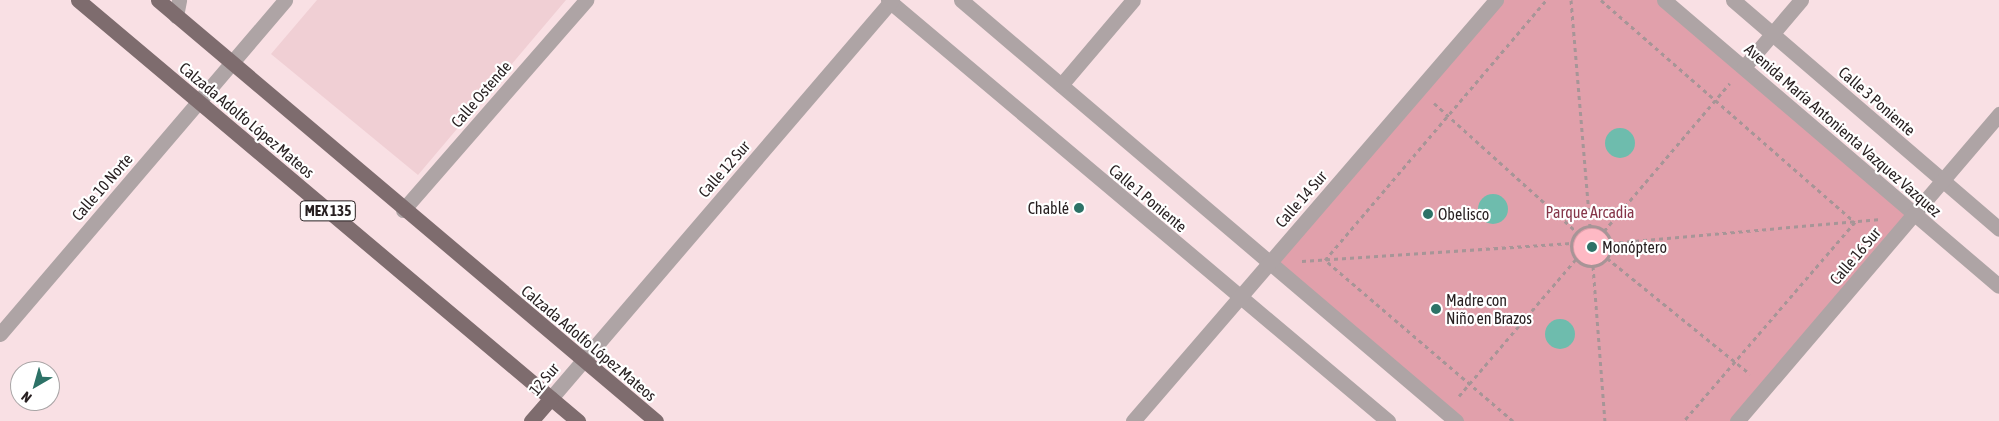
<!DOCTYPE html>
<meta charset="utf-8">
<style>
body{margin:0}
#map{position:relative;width:1999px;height:421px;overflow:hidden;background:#f9e0e4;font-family:"Asap Condensed",sans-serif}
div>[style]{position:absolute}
.built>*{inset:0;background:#f0cfd4}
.green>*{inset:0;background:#e1a0ab}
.water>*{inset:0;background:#6ebcad}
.round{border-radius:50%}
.building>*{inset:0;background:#feb9c4}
.path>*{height:3px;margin-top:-1.5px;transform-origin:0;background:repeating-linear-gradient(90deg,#a79597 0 4px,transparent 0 8px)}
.path>.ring{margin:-1.5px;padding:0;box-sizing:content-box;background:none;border:3px solid #a79597;border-radius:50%}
.service>*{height:15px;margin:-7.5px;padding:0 7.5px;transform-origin:7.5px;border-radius:7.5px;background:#aea4a5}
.minor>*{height:15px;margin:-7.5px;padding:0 7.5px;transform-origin:7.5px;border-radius:7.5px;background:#aea4a5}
.primary>*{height:15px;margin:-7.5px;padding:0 7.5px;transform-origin:7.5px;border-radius:7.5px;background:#7e6c6e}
.dots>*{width:14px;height:14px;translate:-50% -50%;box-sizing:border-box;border:2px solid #fff;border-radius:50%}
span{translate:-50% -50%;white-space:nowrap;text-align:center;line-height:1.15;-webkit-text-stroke:4.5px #fff;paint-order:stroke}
.shield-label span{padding:1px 4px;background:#fff;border:1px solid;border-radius:4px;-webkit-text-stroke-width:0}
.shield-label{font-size:15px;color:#271f20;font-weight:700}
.street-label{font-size:16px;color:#271f20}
.poi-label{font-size:16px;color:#271f20}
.right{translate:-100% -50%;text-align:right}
.left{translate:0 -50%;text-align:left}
.park-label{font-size:16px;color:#863649}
.north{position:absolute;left:10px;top:361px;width:50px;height:50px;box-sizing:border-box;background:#fff;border:1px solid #a9a5a6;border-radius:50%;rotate:218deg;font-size:14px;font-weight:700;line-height:20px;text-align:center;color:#271f20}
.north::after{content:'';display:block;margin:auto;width:18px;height:22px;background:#2d7267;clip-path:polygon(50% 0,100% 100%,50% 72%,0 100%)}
</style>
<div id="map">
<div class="built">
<div style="clip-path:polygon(317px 0,566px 0,418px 175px,271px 54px)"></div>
</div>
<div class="green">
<div style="clip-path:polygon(1496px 0,1663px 0,1914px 214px,1737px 421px,1456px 421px,1269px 262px)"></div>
</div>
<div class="water">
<div class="round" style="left:1605px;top:128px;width:30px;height:30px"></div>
<div class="round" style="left:1478px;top:194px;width:30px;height:30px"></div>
<div class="round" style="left:1545px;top:319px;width:30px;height:30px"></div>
</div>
<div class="building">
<div class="round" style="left:1574px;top:229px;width:36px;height:36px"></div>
</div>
<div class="path">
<div style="left:1571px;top:0;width:227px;rotate:85.2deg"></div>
<div style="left:1601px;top:0;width:337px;rotate:41.2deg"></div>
<div style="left:1855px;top:222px;width:262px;rotate:130.7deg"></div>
<div style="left:1434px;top:103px;width:193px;rotate:42.1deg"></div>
<div class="ring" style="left:1571px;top:226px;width:37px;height:37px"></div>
<div style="left:1604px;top:231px;width:194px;rotate:-49.6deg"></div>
<div style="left:1611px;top:243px;width:271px;rotate:-5.1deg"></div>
<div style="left:1607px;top:258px;width:184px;rotate:39deg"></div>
<div style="left:1302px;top:261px;width:270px;rotate:-3.8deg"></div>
<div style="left:1593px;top:266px;width:155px;rotate:85.6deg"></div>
<div style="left:1459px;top:396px;width:180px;rotate:-49.5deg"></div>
<div style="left:1513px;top:421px;width:248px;rotate:-139.4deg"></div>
<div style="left:1325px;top:260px;width:341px;rotate:-49.6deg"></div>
</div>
<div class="service">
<div style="left:176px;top:16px;width:16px;rotate:-79deg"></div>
</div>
<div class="minor">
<div style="left:888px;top:0;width:654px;rotate:40.1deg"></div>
<div style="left:961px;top:0;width:650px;rotate:40.38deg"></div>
<div style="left:1664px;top:0;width:440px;rotate:40.5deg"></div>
<div style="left:1733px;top:0;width:351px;rotate:40.7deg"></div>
<div style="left:1744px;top:67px;width:88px;rotate:-49.6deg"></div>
<div style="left:1061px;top:85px;width:111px;rotate:-49.7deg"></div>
<div style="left:403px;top:210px;width:279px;rotate:-48.9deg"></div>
<div style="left:0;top:334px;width:439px;rotate:-49.5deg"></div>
<div style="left:551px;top:398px;width:524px;rotate:-49.41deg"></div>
<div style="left:1133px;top:421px;width:556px;rotate:-49.23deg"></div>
<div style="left:1737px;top:421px;width:404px;rotate:-49.5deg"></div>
</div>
<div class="primary">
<div style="left:78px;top:0;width:654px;rotate:40.1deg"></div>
<div style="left:158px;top:0;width:652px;rotate:40.21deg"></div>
<div style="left:531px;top:421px;width:30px;rotate:-49deg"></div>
</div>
<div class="dots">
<div style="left:1079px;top:208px;background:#2d7267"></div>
<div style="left:1428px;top:214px;background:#2d7267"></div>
<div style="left:1592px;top:247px;background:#2d7267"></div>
<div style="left:1436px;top:309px;background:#2d7267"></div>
</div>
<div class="shield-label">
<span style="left:328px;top:211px">MEX 135</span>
</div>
<div class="street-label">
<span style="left:481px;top:94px;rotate:-49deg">Calle Ostende</span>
<span style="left:1877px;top:101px;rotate:41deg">Calle 3 Poniente</span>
<span style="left:247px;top:120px;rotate:40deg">Calzada Adolfo López Mateos</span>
<span style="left:1843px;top:130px;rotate:41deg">Avenida María Antonienta Vazquez Vazquez</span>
<span style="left:724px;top:169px;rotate:-49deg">Calle 12 Sur</span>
<span style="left:102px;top:187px;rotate:-49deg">Calle 10 Norte</span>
<span style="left:1148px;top:198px;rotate:40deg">Calle 1 Poniente</span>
<span style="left:1301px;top:199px;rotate:-49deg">Calle 14 Sur</span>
<span style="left:1855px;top:256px;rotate:-50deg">Calle 16 Sur</span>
<span style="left:589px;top:343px;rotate:40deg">Calzada Adolfo López Mateos</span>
<span style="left:544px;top:379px;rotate:-50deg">12 Sur</span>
</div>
<div class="poi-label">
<span class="right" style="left:1069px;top:208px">Chablé</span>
<span class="left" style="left:1438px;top:214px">Obelisco</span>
<span class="left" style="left:1602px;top:247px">Monóptero</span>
<span class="left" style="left:1446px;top:309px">Madre con<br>Niño en Brazos</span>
</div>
<div class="park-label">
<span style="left:1590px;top:212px">Parque Arcadia</span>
</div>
<div class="north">N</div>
</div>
